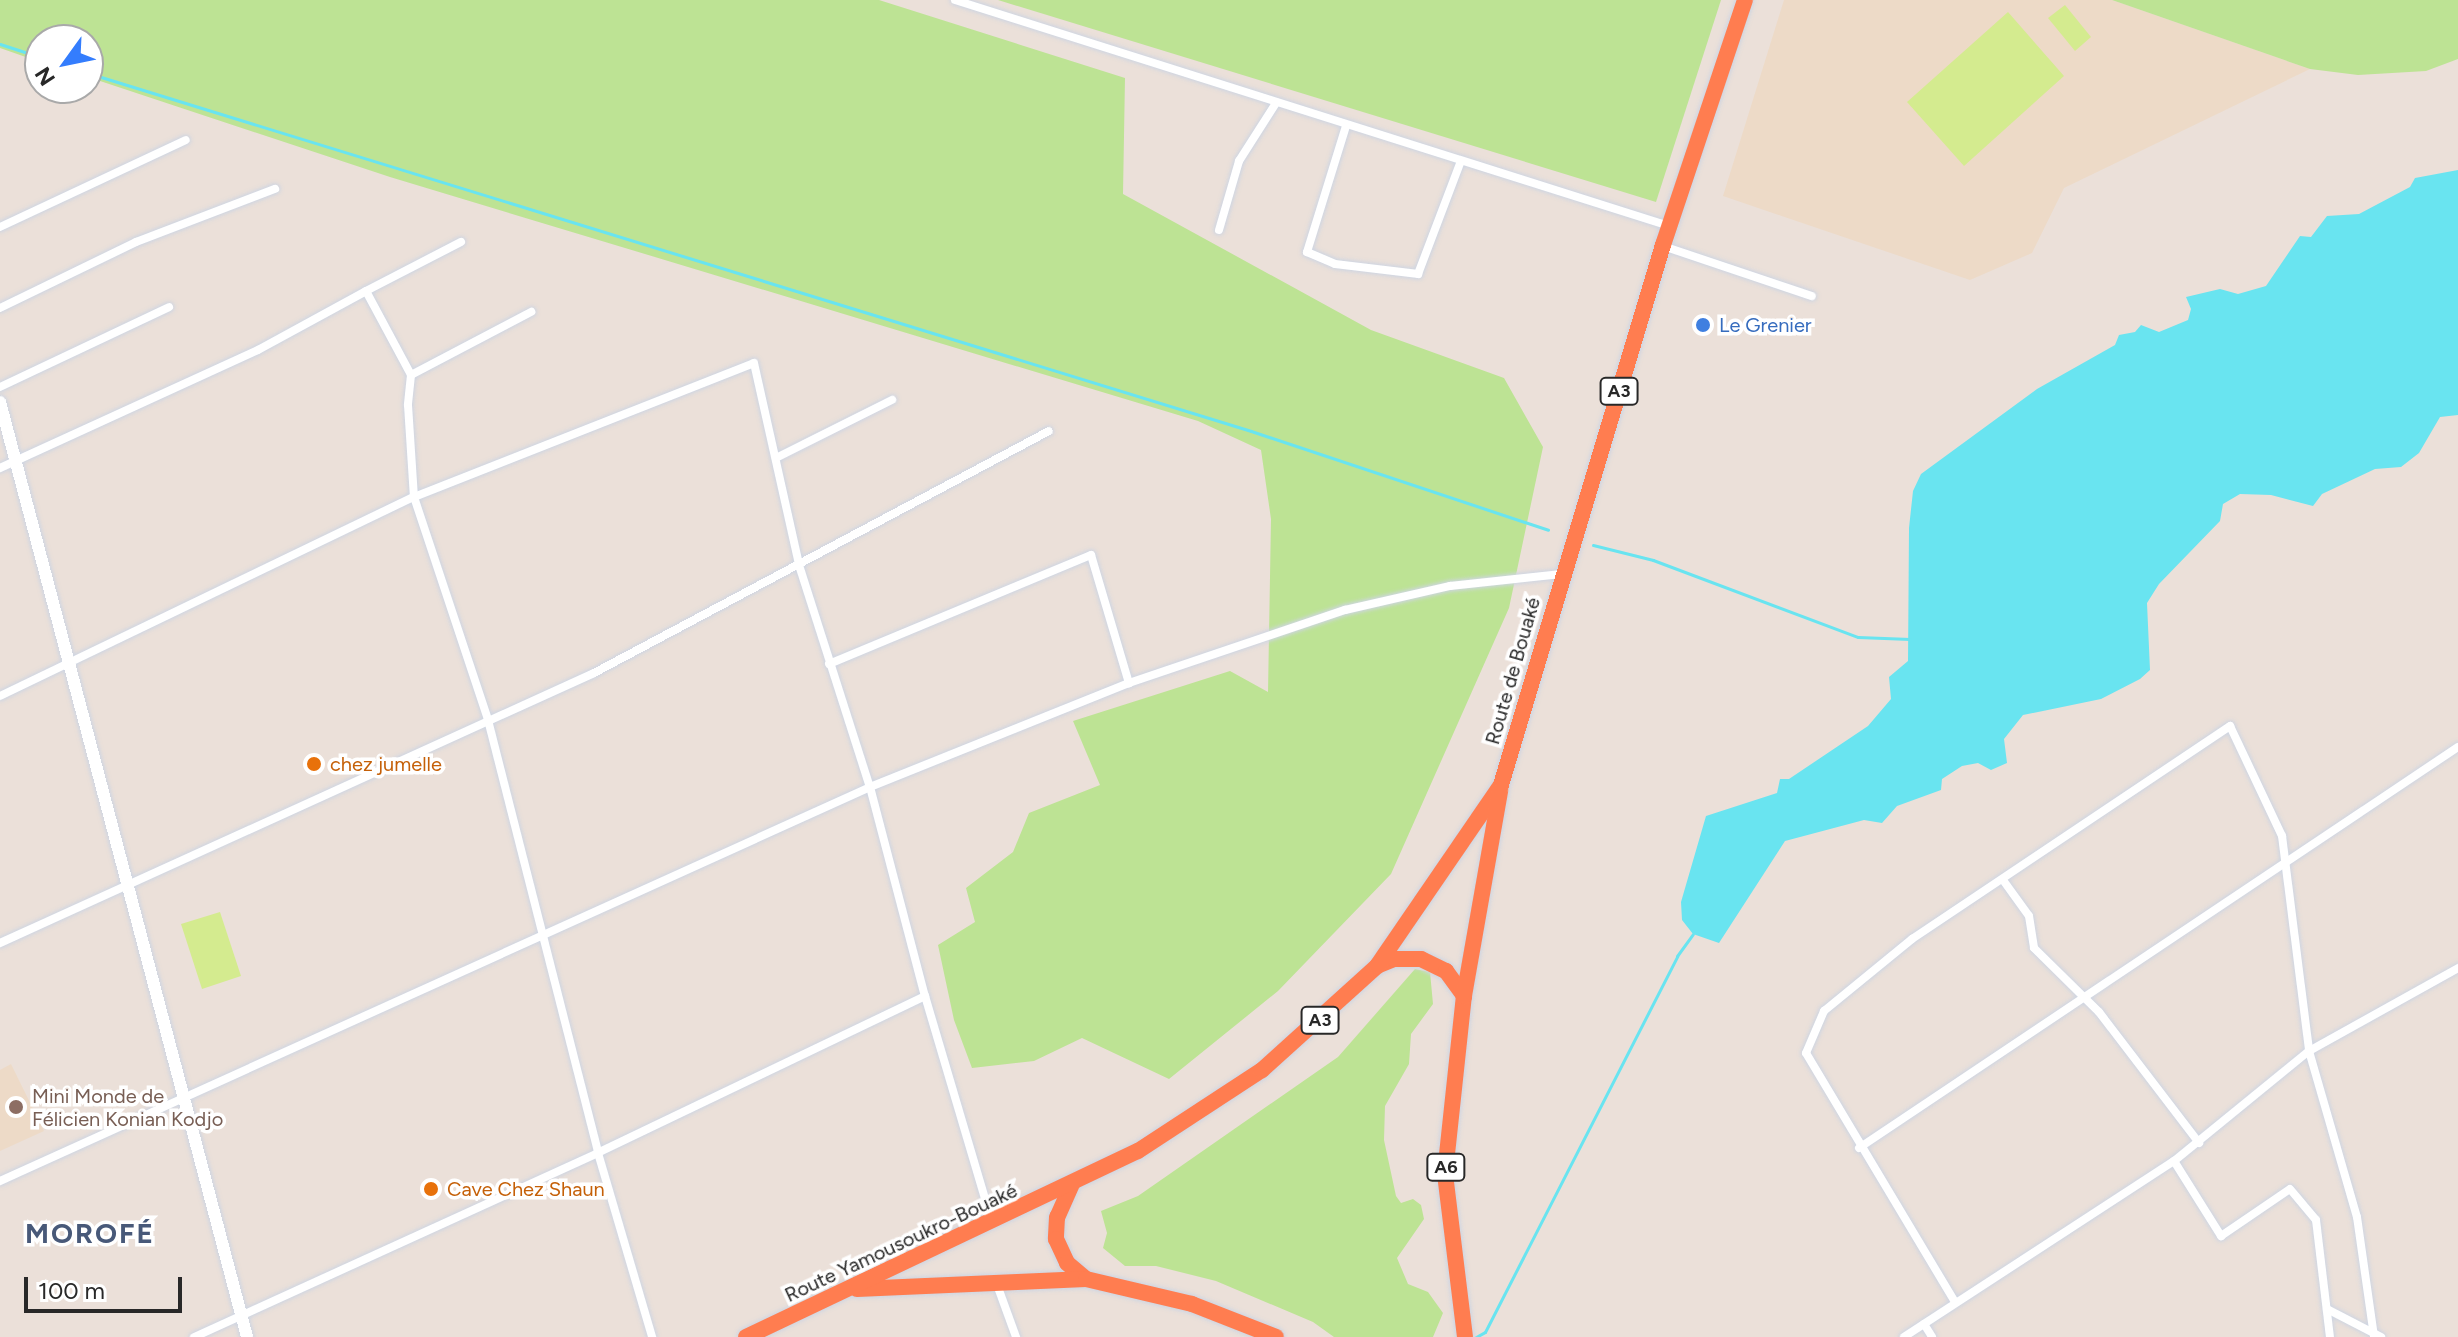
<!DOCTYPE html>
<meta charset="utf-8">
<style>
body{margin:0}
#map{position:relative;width:2458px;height:1337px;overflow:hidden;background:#ebe0d9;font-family:Figtree,sans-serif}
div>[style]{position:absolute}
.education>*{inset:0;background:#eddac7}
.green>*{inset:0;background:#bde394}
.pitch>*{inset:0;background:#d4eb8f}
.water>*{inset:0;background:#69e4f0}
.stream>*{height:3px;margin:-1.5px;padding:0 1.5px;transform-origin:1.5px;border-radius:1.5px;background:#69e4f0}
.roads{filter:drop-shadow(0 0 2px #ced5e2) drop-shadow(0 0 2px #ced5e2)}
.street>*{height:8px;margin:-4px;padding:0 4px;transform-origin:4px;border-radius:4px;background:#fff}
.secondary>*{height:12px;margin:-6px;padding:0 6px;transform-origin:6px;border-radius:6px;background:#fff}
.highway>*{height:16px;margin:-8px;padding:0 8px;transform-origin:8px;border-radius:8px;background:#ff7d50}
.dots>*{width:22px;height:22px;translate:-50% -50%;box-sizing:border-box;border:4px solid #fff;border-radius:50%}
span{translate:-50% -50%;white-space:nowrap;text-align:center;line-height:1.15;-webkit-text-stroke:7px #fff;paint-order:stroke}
.shield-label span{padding:2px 6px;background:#fff;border:2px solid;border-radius:6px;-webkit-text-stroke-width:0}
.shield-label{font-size:18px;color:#282828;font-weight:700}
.shop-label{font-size:20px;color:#366cbe}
.left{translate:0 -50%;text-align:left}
.street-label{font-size:20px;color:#282828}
.food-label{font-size:20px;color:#c56008}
.education-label{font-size:20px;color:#785e54}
.district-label{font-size:28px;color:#485979;font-weight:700;letter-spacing:2px}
.north{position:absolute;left:24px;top:24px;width:80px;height:80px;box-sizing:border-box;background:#fff;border:2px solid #a9a9a9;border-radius:50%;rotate:237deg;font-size:22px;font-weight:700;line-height:32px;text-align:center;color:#282828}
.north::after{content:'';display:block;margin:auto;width:28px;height:36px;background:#347dfd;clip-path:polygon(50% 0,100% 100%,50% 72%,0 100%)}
.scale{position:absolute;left:24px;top:1277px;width:158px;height:36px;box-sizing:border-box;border:4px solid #282828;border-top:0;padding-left:10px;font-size:24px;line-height:28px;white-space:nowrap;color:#282828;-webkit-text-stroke:6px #fff;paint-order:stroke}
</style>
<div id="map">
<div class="education">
<div style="clip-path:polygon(1784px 0,2112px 0,2310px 69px,2064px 188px,2032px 253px,1970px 280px,1723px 196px)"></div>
<div style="clip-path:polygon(11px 1064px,44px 1131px,0 1151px,0 1070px)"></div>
</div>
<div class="green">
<div style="clip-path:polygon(0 0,879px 0,1125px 78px,1123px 194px,1371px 330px,1504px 378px,1543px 447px,1509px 608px,1391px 874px,1278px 991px,1169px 1079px,1082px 1038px,1034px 1061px,972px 1068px,954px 1020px,938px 945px,975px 922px,966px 888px,1013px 852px,1029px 813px,1100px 785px,1073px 721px,1230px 671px,1268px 692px,1271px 519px,1261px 450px,1198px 421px,390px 177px,88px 77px,88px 40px,40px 40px,40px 62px,0 48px)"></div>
<div style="clip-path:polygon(998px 0,1721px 0,1656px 202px)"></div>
<div style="clip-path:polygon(2112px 0,2458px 0,2458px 59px,2426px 71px,2358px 75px,2310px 69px)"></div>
<div style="clip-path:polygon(1415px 969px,1430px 972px,1433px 1004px,1411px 1034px,1409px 1064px,1385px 1106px,1384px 1140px,1396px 1196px,1401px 1203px,1413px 1199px,1421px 1205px,1424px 1219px,1397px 1258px,1408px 1284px,1428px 1292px,1443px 1313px,1433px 1337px,1334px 1337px,1313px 1322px,1216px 1281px,1156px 1266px,1125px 1266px,1103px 1248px,1107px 1233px,1101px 1211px,1138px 1196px,1338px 1057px)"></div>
</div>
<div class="pitch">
<div style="clip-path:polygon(2065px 5px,2091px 37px,2075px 51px,2048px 18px)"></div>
<div style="clip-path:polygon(2008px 12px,2064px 76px,1964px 166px,1907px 102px)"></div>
<div style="clip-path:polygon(220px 912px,241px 976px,202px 989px,181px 924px)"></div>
</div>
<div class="water">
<div style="clip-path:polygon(2458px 170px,2458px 415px,2440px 417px,2419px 453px,2401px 467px,2375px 469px,2322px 494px,2313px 506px,2271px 495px,2240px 494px,2223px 504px,2220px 521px,2159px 584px,2147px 603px,2150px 670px,2140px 679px,2101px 699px,2023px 715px,2004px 739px,2007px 763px,1991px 770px,1978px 763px,1962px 766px,1942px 779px,1941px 790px,1897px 806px,1882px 823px,1864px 820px,1785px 841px,1719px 943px,1693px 934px,1682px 920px,1681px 902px,1706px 816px,1777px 793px,1780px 779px,1789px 779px,1868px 726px,1891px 699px,1889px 677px,1908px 661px,1909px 528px,1913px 491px,1921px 474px,2037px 389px,2115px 345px,2119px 335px,2135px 332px,2141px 325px,2159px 332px,2188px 320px,2191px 309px,2186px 297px,2220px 289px,2238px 294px,2266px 286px,2300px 236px,2311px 237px,2327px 216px,2359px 214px,2410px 187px,2415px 178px)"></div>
</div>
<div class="stream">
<div style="left:0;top:44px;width:42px;rotate:18deg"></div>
<div style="left:88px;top:73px;width:1217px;rotate:17.11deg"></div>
<div style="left:1251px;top:431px;width:313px;rotate:18.4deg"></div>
<div style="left:1593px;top:545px;width:62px;rotate:14deg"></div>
<div style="left:1653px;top:560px;width:219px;rotate:20.6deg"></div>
<div style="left:1858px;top:637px;width:52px;rotate:2.2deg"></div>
<div style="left:1476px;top:1337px;width:10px;rotate:-29deg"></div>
<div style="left:1485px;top:1332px;width:422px;rotate:-62.9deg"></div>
<div style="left:1677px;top:956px;width:27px;rotate:-54deg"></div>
</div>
<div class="roads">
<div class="street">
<div style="left:955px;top:0;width:749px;rotate:17.56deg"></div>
<div style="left:1346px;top:126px;width:132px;rotate:107.2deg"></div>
<div style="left:1307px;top:252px;width:30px;rotate:23deg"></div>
<div style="left:1335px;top:264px;width:84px;rotate:6.9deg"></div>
<div style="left:1418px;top:274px;width:121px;rotate:-69.2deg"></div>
<div style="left:0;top:227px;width:205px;rotate:-25.1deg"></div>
<div style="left:1219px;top:230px;width:72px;rotate:-73.8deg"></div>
<div style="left:1239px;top:161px;width:69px;rotate:-57.5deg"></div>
<div style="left:1663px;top:246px;width:157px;rotate:18.6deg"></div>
<div style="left:366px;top:291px;width:107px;rotate:-27.3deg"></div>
<div style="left:0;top:308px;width:151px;rotate:-25.9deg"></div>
<div style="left:136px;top:242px;width:149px;rotate:-20.9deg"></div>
<div style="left:411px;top:375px;width:136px;rotate:-27.7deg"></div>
<div style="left:0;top:387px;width:187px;rotate:-25.3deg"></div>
<div style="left:776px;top:458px;width:130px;rotate:-26.6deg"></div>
<div style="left:0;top:468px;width:284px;rotate:-24.6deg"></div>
<div style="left:258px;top:350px;width:123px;rotate:-28.6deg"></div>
<div style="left:366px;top:291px;width:95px;rotate:61.8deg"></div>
<div style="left:411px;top:375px;width:30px;rotate:96deg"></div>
<div style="left:408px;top:405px;width:92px;rotate:86.3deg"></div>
<div style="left:414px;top:497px;width:235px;rotate:71.6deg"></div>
<div style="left:488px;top:720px;width:447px;rotate:75.7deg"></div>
<div style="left:598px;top:1153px;width:192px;rotate:73.6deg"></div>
<div style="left:829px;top:664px;width:284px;rotate:-22.6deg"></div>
<div style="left:1091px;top:555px;width:134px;rotate:73.5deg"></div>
<div style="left:0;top:696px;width:459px;rotate:-25.7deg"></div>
<div style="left:414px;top:497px;width:365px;rotate:-21.5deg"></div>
<div style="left:754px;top:363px;width:207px;rotate:77.4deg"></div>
<div style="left:799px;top:565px;width:233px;rotate:72.3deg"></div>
<div style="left:870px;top:787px;width:216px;rotate:75.3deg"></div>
<div style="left:925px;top:996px;width:363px;rotate:154.4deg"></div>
<div style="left:598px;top:1153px;width:444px;rotate:155.5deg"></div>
<div style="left:2003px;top:880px;width:44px;rotate:54.2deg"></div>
<div style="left:2029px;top:916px;width:32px;rotate:81deg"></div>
<div style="left:2034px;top:948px;width:91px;rotate:44.6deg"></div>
<div style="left:2099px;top:1012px;width:165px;rotate:52.6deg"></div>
<div style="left:0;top:943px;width:652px;rotate:-24.44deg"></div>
<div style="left:594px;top:673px;width:515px;rotate:-28.01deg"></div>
<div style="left:925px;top:996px;width:236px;rotate:73.5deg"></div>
<div style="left:1859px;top:1148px;width:721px;rotate:-33.8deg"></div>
<div style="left:2174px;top:1161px;width:89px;rotate:57.9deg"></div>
<div style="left:2221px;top:1236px;width:83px;rotate:-34.3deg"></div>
<div style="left:2290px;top:1189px;width:40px;rotate:50deg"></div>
<div style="left:2316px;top:1220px;width:118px;rotate:83.2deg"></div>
<div style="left:0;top:1181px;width:955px;rotate:-24.36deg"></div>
<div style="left:870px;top:787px;width:279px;rotate:-21.9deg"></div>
<div style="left:1129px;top:683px;width:228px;rotate:-18.7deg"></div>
<div style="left:1345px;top:610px;width:108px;rotate:-12.9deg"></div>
<div style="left:1450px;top:586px;width:112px;rotate:-6.2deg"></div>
<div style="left:996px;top:1282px;width:59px;rotate:70deg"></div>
<div style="left:1955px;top:1302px;width:290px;rotate:-120.9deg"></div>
<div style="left:1806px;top:1053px;width:46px;rotate:-66.8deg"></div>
<div style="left:1824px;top:1011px;width:114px;rotate:-39.3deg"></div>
<div style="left:1912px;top:939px;width:383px;rotate:-33.8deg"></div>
<div style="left:2230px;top:726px;width:122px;rotate:64.7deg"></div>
<div style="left:2282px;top:836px;width:217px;rotate:82.8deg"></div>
<div style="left:2309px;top:1051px;width:173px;rotate:73.9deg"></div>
<div style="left:2357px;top:1217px;width:121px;rotate:81.9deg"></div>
<div style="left:2327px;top:1309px;width:61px;rotate:27.4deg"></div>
<div style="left:1924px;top:1324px;width:15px;rotate:58deg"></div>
<div style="left:1904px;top:1337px;width:322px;rotate:-33.1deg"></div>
<div style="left:2174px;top:1161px;width:174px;rotate:-39.2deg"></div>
<div style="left:2309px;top:1051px;width:171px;rotate:-29.1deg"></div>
</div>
<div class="secondary">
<div style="left:0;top:402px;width:967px;rotate:75.2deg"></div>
</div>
<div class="highway">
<div style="left:1379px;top:965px;width:16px;rotate:-22deg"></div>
<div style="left:1394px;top:959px;width:27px"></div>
<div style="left:1421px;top:959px;width:28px;rotate:26deg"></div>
<div style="left:1446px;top:971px;width:31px;rotate:54deg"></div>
<div style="left:1072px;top:1184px;width:36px;rotate:114deg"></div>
<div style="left:1057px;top:1217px;width:22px;rotate:93deg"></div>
<div style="left:1056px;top:1239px;width:26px;rotate:65deg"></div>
<div style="left:1067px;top:1263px;width:25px;rotate:40deg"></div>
<div style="left:857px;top:1289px;width:229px;rotate:-2.5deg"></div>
<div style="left:1086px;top:1279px;width:109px;rotate:13.3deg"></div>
<div style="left:1192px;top:1304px;width:90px;rotate:21.4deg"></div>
<div style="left:746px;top:1337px;width:434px;rotate:-25.4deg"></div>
<div style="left:1138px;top:1151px;width:148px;rotate:-33.2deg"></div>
<div style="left:1262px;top:1070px;width:155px;rotate:-42.1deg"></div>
<div style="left:1377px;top:966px;width:219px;rotate:-55.6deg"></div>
<div style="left:1501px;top:785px;width:564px;rotate:-73.3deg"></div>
<div style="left:1663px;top:245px;width:258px;rotate:-71.5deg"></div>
<div style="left:1465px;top:1337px;width:165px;rotate:-97deg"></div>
<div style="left:1445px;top:1173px;width:178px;rotate:-83.9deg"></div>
<div style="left:1464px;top:996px;width:208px;rotate:-80deg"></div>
</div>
</div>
<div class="dots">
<div style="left:1703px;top:325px;background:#3f7fe0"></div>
<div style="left:314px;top:764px;background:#e8710a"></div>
<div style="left:16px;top:1107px;background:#8d6e63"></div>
<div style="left:431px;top:1189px;background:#e8710a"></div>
</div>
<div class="shield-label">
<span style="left:1619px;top:391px">A3</span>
<span style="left:1320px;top:1020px">A3</span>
<span style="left:1446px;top:1167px">A6</span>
</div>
<div class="shop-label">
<span class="left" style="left:1719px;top:325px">Le Grenier</span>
</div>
<div class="street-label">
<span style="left:1513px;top:671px;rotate:-74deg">Route de Bouaké</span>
<span style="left:901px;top:1243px;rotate:-25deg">Route Yamousoukro-Bouaké</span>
</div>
<div class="food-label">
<span class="left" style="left:330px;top:764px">chez jumelle</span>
<span class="left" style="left:447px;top:1189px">Cave Chez Shaun</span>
</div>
<div class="education-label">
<span class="left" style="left:32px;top:1108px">Mini Monde de<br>Félicien Konian Kodjo</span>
</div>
<div class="district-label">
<span style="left:90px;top:1233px">MOROFÉ</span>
</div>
<div class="north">N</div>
<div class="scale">100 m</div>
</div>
